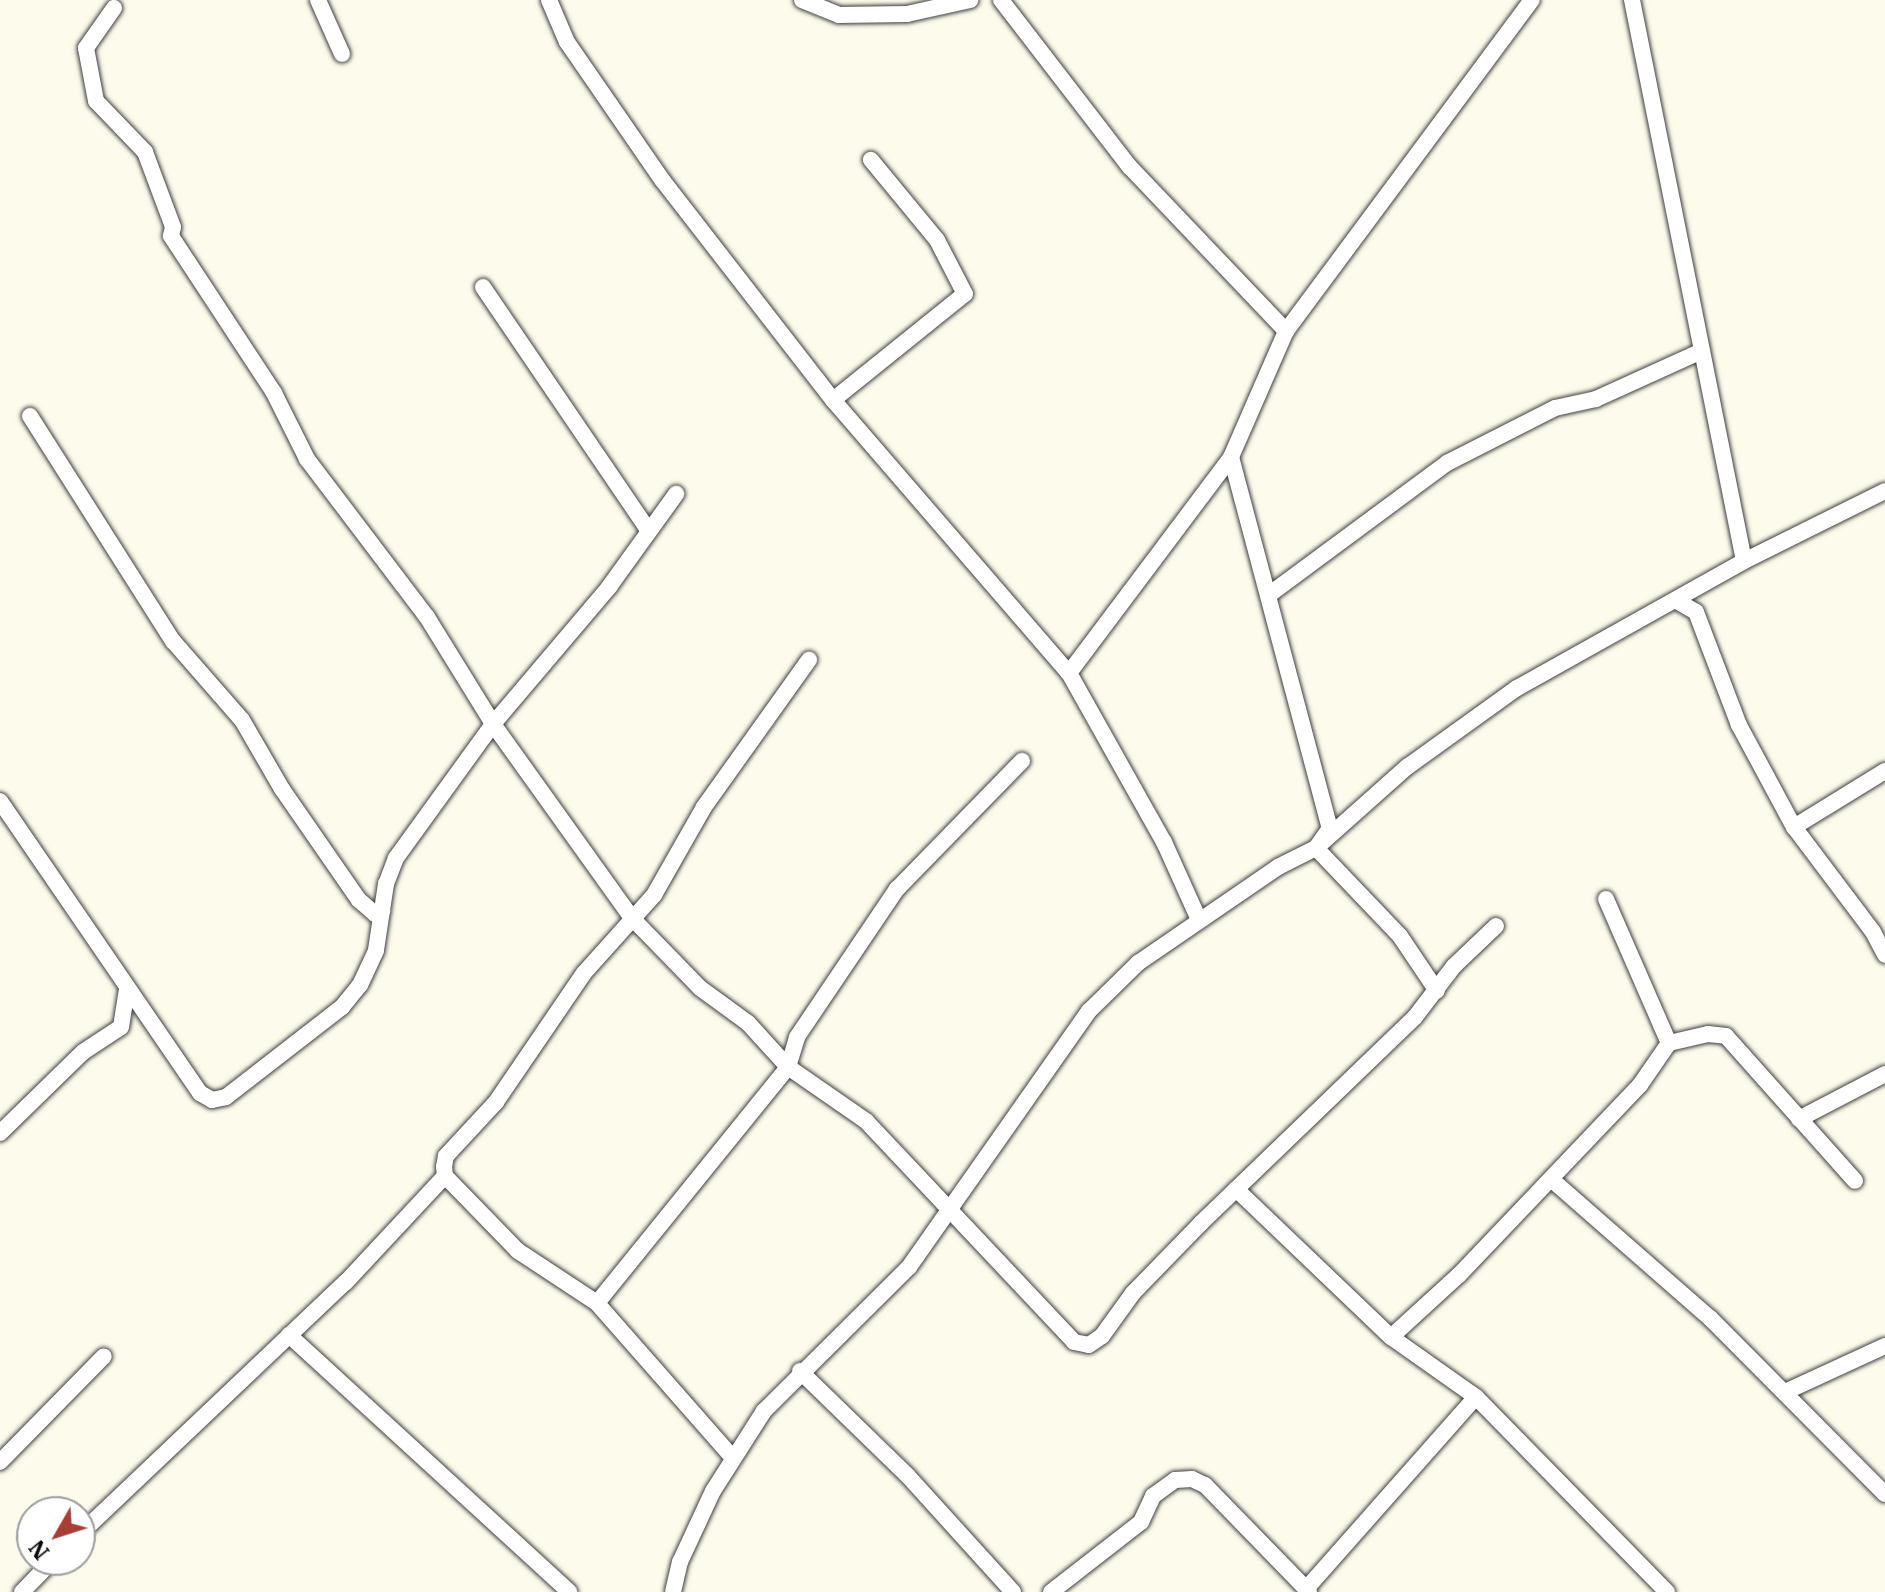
<!DOCTYPE html>
<style>
body{margin:0}
#map{position:relative;width:1885px;height:1592px;overflow:hidden;background:#fcfbec;font-family:"IBM Plex Serif",serif}
div>[style]{position:absolute}
.roads{filter:drop-shadow(0 0 2px #3e3e3e) drop-shadow(0 0 2px #3e3e3e)}
.street>*{height:16px;margin:-8px;padding:0 8px;transform-origin:8px;border-radius:8px;background:#fff}
span{translate:-50% -50%;white-space:nowrap;text-align:center;line-height:1.15;-webkit-text-stroke:8px #fff;paint-order:stroke}
.north{position:absolute;left:16px;top:1496px;width:80px;height:80px;box-sizing:border-box;background:#fff;border:2px solid #9d9d9d;border-radius:50%;rotate:231deg;font-size:22px;font-weight:700;line-height:32px;text-align:center;color:#0b0b0b}
.north::after{content:'';display:block;margin:auto;width:28px;height:36px;background:#a83e37;clip-path:polygon(50% 0,100% 100%,50% 72%,0 100%)}
</style>
<div id="map">
<div class="roads">
<div class="street">
<div style="left:318px;top:0;width:59px;rotate:66deg"></div>
<div style="left:549px;top:0;width:46px;rotate:66.8deg"></div>
<div style="left:567px;top:42px;width:169px;rotate:55.4deg"></div>
<div style="left:663px;top:181px;width:277px;rotate:52.2deg"></div>
<div style="left:833px;top:400px;width:361px;rotate:49.2deg"></div>
<div style="left:1069px;top:673px;width:194px;rotate:60.7deg"></div>
<div style="left:1164px;top:842px;width:85px;rotate:65.8deg"></div>
<div style="left:802px;top:0;width:40px;rotate:22deg"></div>
<div style="left:839px;top:15px;width:68px;rotate:-0.8deg"></div>
<div style="left:907px;top:14px;width:65px;rotate:-12.5deg"></div>
<div style="left:1001px;top:0;width:210px;rotate:52.4deg"></div>
<div style="left:1129px;top:166px;width:228px;rotate:46.4deg"></div>
<div style="left:1632px;top:0;width:572px;rotate:78.71deg"></div>
<div style="left:114px;top:8px;width:49px;rotate:125deg"></div>
<div style="left:86px;top:48px;width:54px;rotate:79.3deg"></div>
<div style="left:96px;top:101px;width:71px;rotate:46.1deg"></div>
<div style="left:145px;top:152px;width:80px;rotate:69.5deg"></div>
<div style="left:173px;top:227px;width:9px;rotate:103deg"></div>
<div style="left:171px;top:236px;width:188px;rotate:56.7deg"></div>
<div style="left:274px;top:393px;width:74px;rotate:63.4deg"></div>
<div style="left:307px;top:459px;width:198px;rotate:52.8deg"></div>
<div style="left:427px;top:617px;width:126px;rotate:58.3deg"></div>
<div style="left:493px;top:724px;width:239px;rotate:54.4deg"></div>
<div style="left:632px;top:918px;width:98px;rotate:45.8deg"></div>
<div style="left:700px;top:988px;width:59px;rotate:36.1deg"></div>
<div style="left:748px;top:1023px;width:59px;rotate:47.7deg"></div>
<div style="left:788px;top:1067px;width:95px;rotate:34.7deg"></div>
<div style="left:866px;top:1121px;width:303px;rotate:46.7deg"></div>
<div style="left:1074px;top:1342px;width:15px;rotate:11deg"></div>
<div style="left:1089px;top:1345px;width:16px;rotate:-35deg"></div>
<div style="left:1102px;top:1336px;width:53px;rotate:-54.2deg"></div>
<div style="left:1133px;top:1293px;width:98px;rotate:-45.8deg"></div>
<div style="left:1201px;top:1223px;width:297px;rotate:-43.9deg"></div>
<div style="left:1415px;top:1017px;width:64px;rotate:-52.6deg"></div>
<div style="left:1454px;top:966px;width:58px;rotate:-43.6deg"></div>
<div style="left:483px;top:287px;width:295px;rotate:55.8deg"></div>
<div style="left:833px;top:400px;width:169px;rotate:-38.8deg"></div>
<div style="left:965px;top:294px;width:61px;rotate:-117.4deg"></div>
<div style="left:937px;top:240px;width:104px;rotate:-129.5deg"></div>
<div style="left:30px;top:416px;width:267px;rotate:57.6deg"></div>
<div style="left:173px;top:641px;width:105px;rotate:48.9deg"></div>
<div style="left:242px;top:720px;width:80px;rotate:59.9deg"></div>
<div style="left:282px;top:789px;width:135px;rotate:55.3deg"></div>
<div style="left:359px;top:900px;width:21px;rotate:41deg"></div>
<div style="left:375px;top:914px;width:8px;rotate:-23deg"></div>
<div style="left:1231px;top:457px;width:384px;rotate:75.1deg"></div>
<div style="left:1330px;top:828px;width:24px;rotate:125deg"></div>
<div style="left:1316px;top:848px;width:122px;rotate:46.3deg"></div>
<div style="left:1400px;top:936px;width:66px;rotate:56.1deg"></div>
<div style="left:1270px;top:594px;width:220px;rotate:-36.5deg"></div>
<div style="left:1447px;top:463px;width:121px;rotate:-27deg"></div>
<div style="left:1555px;top:408px;width:42px;rotate:-12.4deg"></div>
<div style="left:1596px;top:399px;width:116px;rotate:-24.4deg"></div>
<div style="left:1677px;top:601px;width:22px;rotate:30deg"></div>
<div style="left:1696px;top:612px;width:121px;rotate:69.2deg"></div>
<div style="left:1739px;top:725px;width:116px;rotate:61.7deg"></div>
<div style="left:1794px;top:827px;width:131px;rotate:53deg"></div>
<div style="left:1873px;top:932px;width:26px;rotate:62deg"></div>
<div style="left:1069px;top:673px;width:270px;rotate:-53.1deg"></div>
<div style="left:1231px;top:457px;width:137px;rotate:-66.4deg"></div>
<div style="left:1286px;top:331px;width:412px;rotate:-53.4deg"></div>
<div style="left:0;top:801px;width:354px;rotate:55.6deg"></div>
<div style="left:200px;top:1093px;width:14px;rotate:30deg"></div>
<div style="left:212px;top:1100px;width:14px;rotate:-12deg"></div>
<div style="left:226px;top:1097px;width:147px;rotate:-37.8deg"></div>
<div style="left:342px;top:1007px;width:28px;rotate:-51deg"></div>
<div style="left:360px;top:985px;width:38px;rotate:-65deg"></div>
<div style="left:376px;top:950px;width:67px;rotate:-81.4deg"></div>
<div style="left:386px;top:884px;width:28px;rotate:-69deg"></div>
<div style="left:396px;top:858px;width:165px;rotate:-54.1deg"></div>
<div style="left:493px;top:724px;width:180px;rotate:-49.7deg"></div>
<div style="left:609px;top:587px;width:115px;rotate:-54.2deg"></div>
<div style="left:1794px;top:827px;width:107px;rotate:-31.6deg"></div>
<div style="left:1606px;top:899px;width:157px;rotate:66.4deg"></div>
<div style="left:1799px;top:1119px;width:97px;rotate:-27.6deg"></div>
<div style="left:0;top:1133px;width:116px;rotate:-44.3deg"></div>
<div style="left:83px;top:1052px;width:45px;rotate:-33.3deg"></div>
<div style="left:121px;top:1027px;width:37px;rotate:-81deg"></div>
<div style="left:1551px;top:1179px;width:211px;rotate:41.2deg"></div>
<div style="left:1710px;top:1318px;width:248px;rotate:45.2deg"></div>
<div style="left:1236px;top:1189px;width:214px;rotate:43.7deg"></div>
<div style="left:1391px;top:1337px;width:104px;rotate:35.2deg"></div>
<div style="left:1476px;top:1397px;width:273px;rotate:45.6deg"></div>
<div style="left:597px;top:1303px;width:304px;rotate:-51deg"></div>
<div style="left:788px;top:1067px;width:31px;rotate:-73deg"></div>
<div style="left:797px;top:1037px;width:179px;rotate:-56deg"></div>
<div style="left:897px;top:889px;width:179px;rotate:-45.7deg"></div>
<div style="left:289px;top:1335px;width:380px;rotate:42.5deg"></div>
<div style="left:1391px;top:1337px;width:92px;rotate:-42.4deg"></div>
<div style="left:1459px;top:1275px;width:262px;rotate:-46.4deg"></div>
<div style="left:1640px;top:1085px;width:51px;rotate:-55.4deg"></div>
<div style="left:1669px;top:1043px;width:40px;rotate:-13deg"></div>
<div style="left:1708px;top:1034px;width:18px;rotate:6deg"></div>
<div style="left:1726px;top:1036px;width:194px;rotate:48.3deg"></div>
<div style="left:800px;top:1371px;width:149px;rotate:44.2deg"></div>
<div style="left:907px;top:1475px;width:158px;rotate:47.8deg"></div>
<div style="left:1785px;top:1392px;width:110px;rotate:-24.7deg"></div>
<div style="left:733px;top:1458px;width:206px;rotate:-131.3deg"></div>
<div style="left:597px;top:1303px;width:95px;rotate:-146.6deg"></div>
<div style="left:518px;top:1251px;width:105px;rotate:-134.2deg"></div>
<div style="left:445px;top:1176px;width:9px;rotate:-96deg"></div>
<div style="left:444px;top:1167px;width:11px;rotate:-80deg"></div>
<div style="left:446px;top:1156px;width:74px;rotate:-47.2deg"></div>
<div style="left:496px;top:1102px;width:156px;rotate:-55.7deg"></div>
<div style="left:584px;top:973px;width:105px;rotate:-48.1deg"></div>
<div style="left:654px;top:895px;width:101px;rotate:-60.4deg"></div>
<div style="left:704px;top:807px;width:181px;rotate:-54.5deg"></div>
<div style="left:0;top:1462px;width:148px;rotate:-45.5deg"></div>
<div style="left:80px;top:1534px;width:366px;rotate:-43.5deg"></div>
<div style="left:346px;top:1282px;width:145px;rotate:-47deg"></div>
<div style="left:22px;top:1592px;width:45px;rotate:-45.9deg"></div>
<div style="left:673px;top:1592px;width:31px;rotate:-77deg"></div>
<div style="left:680px;top:1562px;width:78px;rotate:-65.1deg"></div>
<div style="left:713px;top:1491px;width:95px;rotate:-57.5deg"></div>
<div style="left:764px;top:1411px;width:204px;rotate:-44.8deg"></div>
<div style="left:909px;top:1267px;width:313px;rotate:-54.9deg"></div>
<div style="left:1089px;top:1011px;width:69px;rotate:-44.4deg"></div>
<div style="left:1138px;top:963px;width:170px;rotate:-34.4deg"></div>
<div style="left:1278px;top:867px;width:42px;rotate:-26.6deg"></div>
<div style="left:1316px;top:848px;width:122px;rotate:-41.7deg"></div>
<div style="left:1407px;top:767px;width:135px;rotate:-35.7deg"></div>
<div style="left:1517px;top:688px;width:260px;rotate:-29.2deg"></div>
<div style="left:1744px;top:561px;width:157px;rotate:-26.4deg"></div>
<div style="left:1051px;top:1592px;width:114px;rotate:-37.9deg"></div>
<div style="left:1141px;top:1522px;width:29px;rotate:-65deg"></div>
<div style="left:1153px;top:1496px;width:27px;rotate:-36deg"></div>
<div style="left:1175px;top:1480px;width:17px;rotate:-3deg"></div>
<div style="left:1192px;top:1479px;width:14px;rotate:25deg"></div>
<div style="left:1205px;top:1485px;width:145px;rotate:45.8deg"></div>
<div style="left:1309px;top:1592px;width:4px;rotate:-135deg"></div>
<div style="left:1306px;top:1589px;width:256px;rotate:-48.5deg"></div>
</div>
</div>
<div class="north">N</div>
</div>
